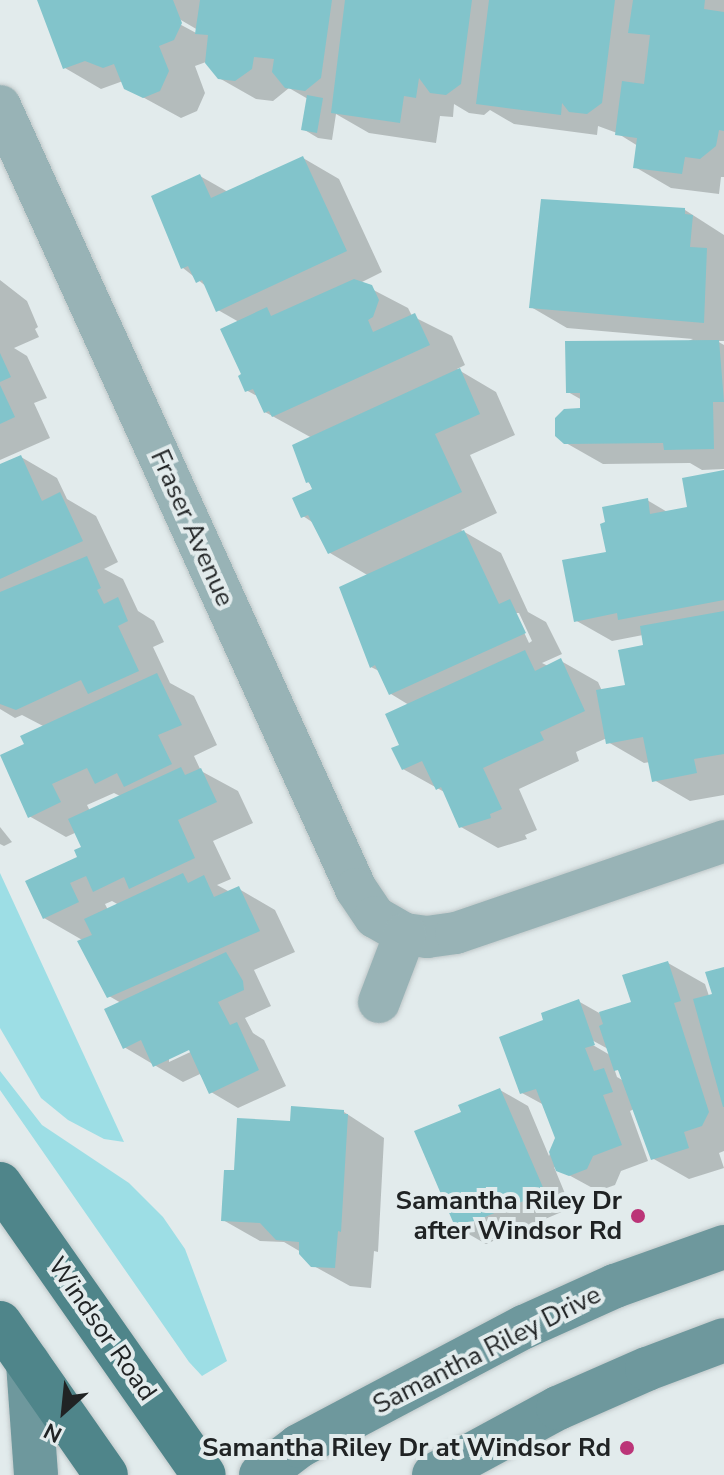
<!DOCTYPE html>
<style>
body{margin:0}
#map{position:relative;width:724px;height:1475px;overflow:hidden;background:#e2ebec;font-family:"Nunito Sans",sans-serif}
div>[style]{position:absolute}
.green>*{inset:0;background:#9ddee5}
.shadow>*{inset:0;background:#0003}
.building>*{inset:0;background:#82c4cb}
.roads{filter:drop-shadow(0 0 2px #bfc7c8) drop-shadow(0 0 2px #bfc7c8)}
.minor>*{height:42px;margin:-21px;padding:0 21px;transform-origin:21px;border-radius:21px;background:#98b3b6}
.secondary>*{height:44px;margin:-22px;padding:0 22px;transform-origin:22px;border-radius:22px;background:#6e989d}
.primary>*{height:44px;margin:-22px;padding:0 22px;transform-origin:22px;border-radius:22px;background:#4f858a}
.dots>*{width:22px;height:22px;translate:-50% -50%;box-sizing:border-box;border:4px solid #e2ebec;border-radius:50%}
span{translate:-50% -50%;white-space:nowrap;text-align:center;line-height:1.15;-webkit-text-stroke:8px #e2ebec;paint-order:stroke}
.street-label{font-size:26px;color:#202324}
.poi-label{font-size:26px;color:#202324;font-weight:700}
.right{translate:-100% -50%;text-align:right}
.north{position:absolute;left:24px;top:1371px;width:80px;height:80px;-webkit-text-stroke:6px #e2ebec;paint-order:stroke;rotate:207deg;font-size:22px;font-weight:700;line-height:32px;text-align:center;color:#202324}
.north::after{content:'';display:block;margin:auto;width:28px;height:36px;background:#202324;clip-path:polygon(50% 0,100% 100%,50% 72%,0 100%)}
</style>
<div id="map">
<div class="green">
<div style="clip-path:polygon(0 873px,124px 1142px,104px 1139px,68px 1120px,41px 1098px,0 1028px)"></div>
<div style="clip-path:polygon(0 1071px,42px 1125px,129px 1183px,163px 1217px,185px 1249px,227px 1361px,202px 1376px,189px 1362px,0 1090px)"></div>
</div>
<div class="shadow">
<div style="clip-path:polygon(evenodd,39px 0,724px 0,724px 177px,721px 177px,719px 194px,671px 188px,635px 167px,638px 146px,617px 133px,598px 126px,597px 135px,514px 124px,490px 110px,484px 115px,469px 113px,454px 104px,453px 117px,440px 116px,436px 143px,369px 133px,336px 114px,332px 140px,318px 138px,303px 129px,308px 99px,289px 88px,273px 101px,256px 99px,219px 78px,206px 62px,195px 66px,205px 93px,197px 111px,181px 118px,126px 88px,123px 81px,101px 89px,65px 68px,39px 0,174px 16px,198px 30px,198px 34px,172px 20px,174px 16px)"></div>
<div style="clip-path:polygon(evenodd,303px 158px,339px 179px,382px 272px,360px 283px,408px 308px,412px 316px,452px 336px,465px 365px,457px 369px,496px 392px,515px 435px,470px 455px,497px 513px,461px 530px,501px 553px,528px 612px,546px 622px,562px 654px,542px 663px,548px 666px,561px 661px,598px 682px,602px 691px,627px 686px,645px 647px,643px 635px,612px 641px,575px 620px,608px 554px,647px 500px,669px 513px,690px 509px,724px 472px,724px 795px,690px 801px,654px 780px,650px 762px,644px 763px,608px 742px,607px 738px,576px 752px,579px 761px,519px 789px,537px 830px,525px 835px,527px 839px,498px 848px,461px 827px,446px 793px,403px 769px,402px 745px,409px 705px,391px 694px,381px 672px,371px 667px,369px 576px,330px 553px,315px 524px,303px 516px,315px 490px,308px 482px,312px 438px,265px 412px,259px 397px,246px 390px,239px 322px,218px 310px,207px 287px,183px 268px,200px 176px,228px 192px,303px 158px,515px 613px,519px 613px,532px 641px,529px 643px,515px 613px)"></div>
<div style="clip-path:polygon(685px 210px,724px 235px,724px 341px,717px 341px,724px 345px,724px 469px,702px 470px,690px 463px,603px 464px,566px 443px,582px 410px,582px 400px,568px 392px,693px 339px,567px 328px,531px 307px)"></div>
<div style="clip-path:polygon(0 280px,27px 301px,38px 327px,35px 329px,39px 337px,14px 348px,27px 356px,47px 398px,34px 403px,50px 438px,0 460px)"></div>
<div style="clip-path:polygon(evenodd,21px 457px,57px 478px,67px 499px,96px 516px,118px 562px,104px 569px,123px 579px,138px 611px,154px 621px,164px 642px,153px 647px,170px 683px,194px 696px,217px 745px,194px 756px,201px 771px,238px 791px,253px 823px,213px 841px,231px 879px,217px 885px,230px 892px,239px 889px,275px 910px,295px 952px,254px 970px,271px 1006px,245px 1018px,253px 1033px,264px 1040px,286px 1086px,238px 1108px,211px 1092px,200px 1074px,183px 1082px,124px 1047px,121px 1003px,109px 996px,84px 941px,44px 918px,84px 848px,77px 832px,66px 837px,29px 816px,26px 744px,45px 727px,22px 715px,15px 718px,0 709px,0 467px,21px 457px,114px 793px,122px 797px,90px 811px,87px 805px,114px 793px,21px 457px,112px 901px,119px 905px,108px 910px,105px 904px,112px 901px,21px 457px,198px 1044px,199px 1048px,169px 1062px,169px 1058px,198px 1044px)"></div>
<div style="clip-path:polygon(0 827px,12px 842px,4px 846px,0 844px)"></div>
<div style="clip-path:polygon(evenodd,668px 963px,705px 984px,709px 996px,714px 995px,724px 969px,724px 1151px,719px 1153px,724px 1168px,689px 1179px,652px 1158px,634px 1109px,630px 1111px,648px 1161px,621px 1171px,615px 1185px,598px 1191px,554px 1167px,571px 1208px,486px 1244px,458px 1228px,463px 1113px,500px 1090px,528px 1106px,549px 1156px,557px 1138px,544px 1105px,522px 1093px,546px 1021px,578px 1001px,601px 1014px,634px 1004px,668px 963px,588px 1038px,610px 1050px,610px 1055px,586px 1041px,588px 1038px,668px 963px,614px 1068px,621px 1072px,624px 1081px,617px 1077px,614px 1068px)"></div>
<div style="clip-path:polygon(344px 1112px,384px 1138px,378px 1252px,374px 1251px,371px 1288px,350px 1286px,312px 1265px,301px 1252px,284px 1242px,260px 1241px,223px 1220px,236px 1172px,292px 1123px)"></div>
</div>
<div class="building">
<div style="clip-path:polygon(37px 0,173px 0,182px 23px,174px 40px,159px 46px,169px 71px,160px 91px,143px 98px,124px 89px,114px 64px,103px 68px,85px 61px,63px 69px)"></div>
<div style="clip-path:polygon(200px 0,332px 0,321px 78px,305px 91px,285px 88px,272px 72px,274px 59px,254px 57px,252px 69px,235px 81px,218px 79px,205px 63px,208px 35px,195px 34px)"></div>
<div style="clip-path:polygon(345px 0,472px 0,461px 84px,446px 95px,430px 93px,419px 78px,416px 98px,404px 96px,400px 123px,331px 113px)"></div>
<div style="clip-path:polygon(489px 0,615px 0,602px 103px,587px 114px,569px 112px,562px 103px,561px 115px,476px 104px)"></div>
<div style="clip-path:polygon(633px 0,705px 0,704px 9px,724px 12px,724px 131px,719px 130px,716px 146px,700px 159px,685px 157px,682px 174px,633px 168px,637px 138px,615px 135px,622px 81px,644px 84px,650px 35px,628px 33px)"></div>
<div style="clip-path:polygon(307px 95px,323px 98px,317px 133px,301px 130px)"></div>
<div style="clip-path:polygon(303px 156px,347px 251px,216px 312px,202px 280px,196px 283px,188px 266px,181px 269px,151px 196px,200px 174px,211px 198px)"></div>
<div style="clip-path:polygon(541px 199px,685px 208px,685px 214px,693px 215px,690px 247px,707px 248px,704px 323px,529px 308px)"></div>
<div style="clip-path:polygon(354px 279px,372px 285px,379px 300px,373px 317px,368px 320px,373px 332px,415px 313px,430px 345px,272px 417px,269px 411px,264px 413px,253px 389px,245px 392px,238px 376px,241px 374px,220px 329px,267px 307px,271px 316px)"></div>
<div style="clip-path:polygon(719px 340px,724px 402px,713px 402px,714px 449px,664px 450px,663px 443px,564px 444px,555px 436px,555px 418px,564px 409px,580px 408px,580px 393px,566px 393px,565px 341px)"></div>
<div style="clip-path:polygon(0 353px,11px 377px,0 382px)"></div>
<div style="clip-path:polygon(460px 368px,480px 414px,435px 434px,462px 492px,328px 554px,308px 515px,301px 518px,292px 498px,312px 489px,309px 482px,306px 483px,292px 445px)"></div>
<div style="clip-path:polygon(0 385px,15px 417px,0 424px)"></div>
<div style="clip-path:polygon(21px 455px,42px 501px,60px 492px,83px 541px,0 579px,0 464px)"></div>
<div style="clip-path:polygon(724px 470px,724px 600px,618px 620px,617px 613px,574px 622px,562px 560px,606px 552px,600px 524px,605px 522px,602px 507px,648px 498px,650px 514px,687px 507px,682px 478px)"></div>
<div style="clip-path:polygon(464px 530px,499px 604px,510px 599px,526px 633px,389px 695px,375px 665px,370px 668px,339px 587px)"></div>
<div style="clip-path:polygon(87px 556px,101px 588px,97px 590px,104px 604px,118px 597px,128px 621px,118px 626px,139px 671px,88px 694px,81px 680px,16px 710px,0 704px,0 592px)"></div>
<div style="clip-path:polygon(724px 611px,724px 754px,694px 759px,697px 773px,652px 782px,643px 737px,606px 744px,596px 690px,625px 685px,618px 650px,643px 645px,640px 626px)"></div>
<div style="clip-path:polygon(525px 650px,535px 671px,561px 658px,585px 711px,540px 732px,544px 740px,483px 768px,502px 809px,490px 814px,491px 818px,459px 828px,441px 787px,436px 790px,422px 761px,402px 770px,391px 748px,399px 745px,385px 714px)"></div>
<div style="clip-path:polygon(157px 673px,182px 725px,158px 735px,172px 764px,124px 787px,117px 773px,95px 784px,87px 768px,52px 784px,61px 802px,28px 818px,0 755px,24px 744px,20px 736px)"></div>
<div style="clip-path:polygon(181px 767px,185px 775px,201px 768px,217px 802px,178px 820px,195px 858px,129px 889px,124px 877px,93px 892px,86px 876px,70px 883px,79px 902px,43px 919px,25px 881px,77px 857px,74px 850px,81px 847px,68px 819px)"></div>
<div style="clip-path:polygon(183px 873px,188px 883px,204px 875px,214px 897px,239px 886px,260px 931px,107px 998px,77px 941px,92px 935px,84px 919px)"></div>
<div style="clip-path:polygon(226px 952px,243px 981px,244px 990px,218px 1002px,230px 1025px,237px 1022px,259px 1070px,209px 1094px,189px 1050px,153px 1067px,141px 1040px,123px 1049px,104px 1009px)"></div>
<div style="clip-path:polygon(668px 961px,681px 1001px,674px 1003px,709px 1112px,702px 1126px,684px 1132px,689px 1148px,651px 1160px,618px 1070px,614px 1071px,599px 1026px,603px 1024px,599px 1012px,631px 1002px,622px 975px)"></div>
<div style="clip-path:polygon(724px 967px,724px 1107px,723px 1107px,693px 999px,712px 994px,705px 972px)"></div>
<div style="clip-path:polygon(579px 999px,595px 1045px,585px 1048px,594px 1071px,604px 1068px,613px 1092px,603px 1095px,622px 1145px,593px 1156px,587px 1169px,569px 1176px,556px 1171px,549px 1152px,555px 1138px,536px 1089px,520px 1094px,499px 1037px,543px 1020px,541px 1013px)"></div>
<div style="clip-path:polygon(500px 1088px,545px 1192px,456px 1229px,414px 1131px,461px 1112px,458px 1105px)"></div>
<div style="clip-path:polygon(291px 1106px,344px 1110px,344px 1114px,348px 1114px,341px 1232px,338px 1231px,335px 1268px,311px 1267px,299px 1254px,299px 1242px,276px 1240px,260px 1223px,221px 1221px,224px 1170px,234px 1170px,237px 1118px,290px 1121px)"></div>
</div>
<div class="roads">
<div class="minor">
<div style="left:0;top:106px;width:860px;rotate:65.55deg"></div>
<div style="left:356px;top:889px;width:34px;rotate:56deg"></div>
<div style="left:375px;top:917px;width:34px;rotate:30deg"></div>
<div style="left:405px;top:934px;width:22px;rotate:8deg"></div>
<div style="left:427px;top:937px;width:29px;rotate:-8deg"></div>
<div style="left:456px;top:933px;width:283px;rotate:-18.9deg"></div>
<div style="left:379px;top:1002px;width:73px;rotate:-69.1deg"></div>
</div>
<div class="secondary">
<div style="left:28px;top:1363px;width:112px;rotate:85.9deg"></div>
<div style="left:261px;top:1475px;width:48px;rotate:-37.3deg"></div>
<div style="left:299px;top:1446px;width:255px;rotate:-27.9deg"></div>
<div style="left:524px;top:1327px;width:100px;rotate:-24.3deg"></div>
<div style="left:615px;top:1286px;width:116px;rotate:-19.7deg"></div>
<div style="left:434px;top:1475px;width:141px;rotate:-28.4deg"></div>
<div style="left:558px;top:1408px;width:97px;rotate:-23.7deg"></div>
<div style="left:647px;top:1369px;width:82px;rotate:-20.6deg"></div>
</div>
<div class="primary">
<div style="left:0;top:1184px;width:355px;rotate:55deg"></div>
<div style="left:0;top:1323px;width:185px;rotate:55.1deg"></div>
</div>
</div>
<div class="dots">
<div style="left:638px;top:1216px;background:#bb3578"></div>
<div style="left:627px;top:1448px;background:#bb3578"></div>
</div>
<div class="street-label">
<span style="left:192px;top:528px;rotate:66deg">Fraser Avenue</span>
<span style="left:102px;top:1329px;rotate:55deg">Windsor Road</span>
<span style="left:487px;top:1350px;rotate:-27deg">Samantha Riley Drive</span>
</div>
<div class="poi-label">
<span class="right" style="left:622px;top:1216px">Samantha Riley Dr<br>after Windsor Rd</span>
<span class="right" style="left:611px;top:1448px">Samantha Riley Dr at Windsor Rd</span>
</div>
<div class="north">N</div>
</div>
